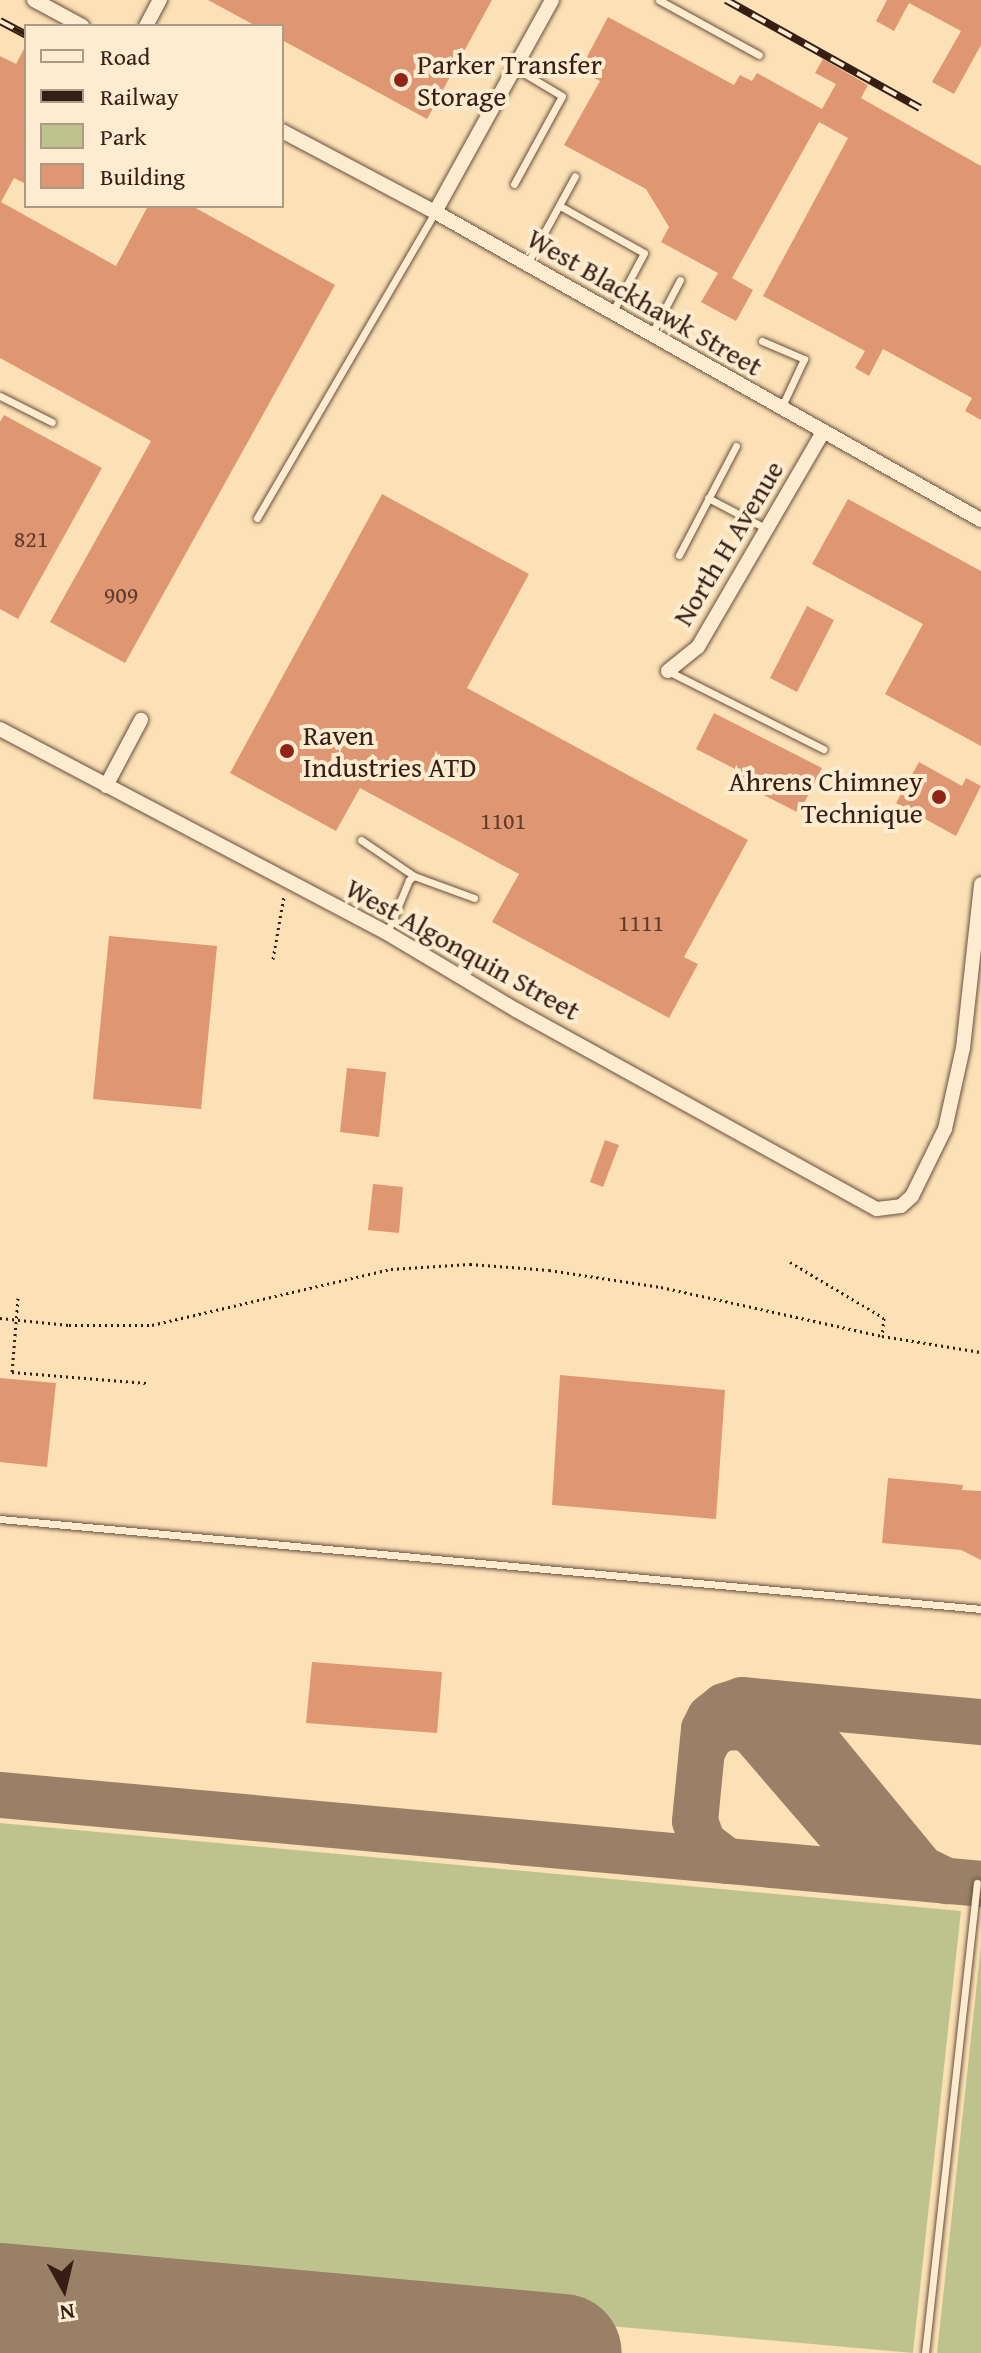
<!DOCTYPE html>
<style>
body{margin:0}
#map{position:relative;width:981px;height:2353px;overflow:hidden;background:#fce1b6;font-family:"Gentium Book Plus",serif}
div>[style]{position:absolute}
.green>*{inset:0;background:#bec38e}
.taxiway>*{height:46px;margin:-23px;padding:0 23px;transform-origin:23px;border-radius:23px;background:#998066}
.runway>*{height:118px;margin:-59px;padding:0 59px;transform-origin:59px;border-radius:59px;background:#998066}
.building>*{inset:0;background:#df9773}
.path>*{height:3px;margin-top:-1.5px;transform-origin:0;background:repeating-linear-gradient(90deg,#361e15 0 2px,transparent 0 6px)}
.roads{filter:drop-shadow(0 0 2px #684f3d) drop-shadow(0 0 2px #684f3d)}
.service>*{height:7px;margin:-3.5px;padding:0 3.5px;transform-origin:3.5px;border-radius:3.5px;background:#fdecd0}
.minor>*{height:14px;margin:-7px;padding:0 7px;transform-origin:7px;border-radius:7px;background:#fdecd0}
.rail>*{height:8px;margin-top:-4px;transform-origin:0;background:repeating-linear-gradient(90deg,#fdecd0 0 15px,#361e15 0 30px);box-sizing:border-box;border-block:2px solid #361e15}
.dots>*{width:22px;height:22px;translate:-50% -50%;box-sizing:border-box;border:4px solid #fdecd0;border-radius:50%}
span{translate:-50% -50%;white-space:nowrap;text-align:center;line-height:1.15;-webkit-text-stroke:8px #fdecd0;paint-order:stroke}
.number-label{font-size:24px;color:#603c2c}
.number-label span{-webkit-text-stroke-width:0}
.poi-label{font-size:28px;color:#361e15}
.left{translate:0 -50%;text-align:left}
.right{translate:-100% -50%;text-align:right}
.street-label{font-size:28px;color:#361e15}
.legend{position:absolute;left:24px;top:24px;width:260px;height:184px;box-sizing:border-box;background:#fdecd0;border:2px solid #ad9a85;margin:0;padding:10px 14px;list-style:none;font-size:24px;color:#361e15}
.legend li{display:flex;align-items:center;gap:16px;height:40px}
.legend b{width:40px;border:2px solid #ad9a85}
.north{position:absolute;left:24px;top:2249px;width:80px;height:80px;-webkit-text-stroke:6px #fdecd0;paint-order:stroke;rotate:172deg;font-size:22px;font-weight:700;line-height:32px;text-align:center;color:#361e15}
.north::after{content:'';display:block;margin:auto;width:28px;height:36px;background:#361e15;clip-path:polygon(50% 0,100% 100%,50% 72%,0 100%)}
</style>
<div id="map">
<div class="green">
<div style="clip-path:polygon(0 1823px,961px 1911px,913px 2353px,0 2272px)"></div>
<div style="clip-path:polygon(981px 1945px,981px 2353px,937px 2353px)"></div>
<div style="clip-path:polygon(0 2330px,249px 2353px,0 2353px)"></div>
</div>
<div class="taxiway">
<div style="left:773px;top:1703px;width:26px;rotate:29deg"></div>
<div style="left:796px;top:1716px;width:198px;rotate:50.5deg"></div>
<div style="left:922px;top:1869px;width:28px;rotate:26deg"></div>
<div style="left:704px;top:1748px;width:11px;rotate:-63deg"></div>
<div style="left:709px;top:1738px;width:16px;rotate:-38deg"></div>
<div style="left:722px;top:1728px;width:20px;rotate:-3deg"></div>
<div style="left:742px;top:1727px;width:13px;rotate:29deg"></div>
<div style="left:753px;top:1733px;width:162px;rotate:49.2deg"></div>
<div style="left:859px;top:1856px;width:34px;rotate:34deg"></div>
<div style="left:0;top:1795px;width:985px;rotate:5.18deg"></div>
<div style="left:727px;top:1861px;width:30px;rotate:-143deg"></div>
<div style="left:703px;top:1843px;width:23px;rotate:-110deg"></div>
<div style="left:695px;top:1821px;width:92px;rotate:-84.4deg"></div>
<div style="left:704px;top:1729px;width:13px;rotate:-63deg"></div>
<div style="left:710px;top:1717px;width:18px;rotate:-38deg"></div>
<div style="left:724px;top:1706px;width:19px;rotate:-18deg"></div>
<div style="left:742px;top:1700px;width:240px;rotate:5.3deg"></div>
</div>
<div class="runway">
<div style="left:0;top:2302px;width:565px;rotate:5.18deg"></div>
</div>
<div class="building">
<div style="clip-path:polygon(208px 0,492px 0,427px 119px,282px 40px,282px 26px,256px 26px)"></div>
<div style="clip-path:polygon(887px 0,981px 0,981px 45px,954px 94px,932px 82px,961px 31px,909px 3px,894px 31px,876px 21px)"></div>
<div style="clip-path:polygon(608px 17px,734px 85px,740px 75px,752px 81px,757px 73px,822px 109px,836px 84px,815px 73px,823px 59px,868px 85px,861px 98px,981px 166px,981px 420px,965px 411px,972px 398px,883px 349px,869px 376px,855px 368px,865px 351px,763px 296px,848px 138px,819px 122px,732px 278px,753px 290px,736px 321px,701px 302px,718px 273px,661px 242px,669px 227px,646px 189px,564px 145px,600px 81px,580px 70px)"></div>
<div style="clip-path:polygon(26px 45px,26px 184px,14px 178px,1px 202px,116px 266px,148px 206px,192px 206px,335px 285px,125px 663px,50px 622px,151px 441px,0 358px,0 56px,16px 64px)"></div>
<div style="clip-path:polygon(4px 415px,102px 468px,18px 619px,0 609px,0 422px)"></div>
<div style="clip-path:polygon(382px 494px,529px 574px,467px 688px,748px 840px,684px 957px,698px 964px,669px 1018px,492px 922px,519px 874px,360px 788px,336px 831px,230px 773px)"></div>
<div style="clip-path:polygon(848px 499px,981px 571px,981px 746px,885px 694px,923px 624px,812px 564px)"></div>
<div style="clip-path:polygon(807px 606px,834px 620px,797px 692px,770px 678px)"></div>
<div style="clip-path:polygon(714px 713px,822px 768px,799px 813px,738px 782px,743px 773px,696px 749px)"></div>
<div style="clip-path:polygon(919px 762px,962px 786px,966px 778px,981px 786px,956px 836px,896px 803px)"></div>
<div style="clip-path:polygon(109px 936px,217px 946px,201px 1109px,93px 1099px)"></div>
<div style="clip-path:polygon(347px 1068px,386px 1072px,379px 1137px,340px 1132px)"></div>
<div style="clip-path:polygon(605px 1140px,619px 1145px,603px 1187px,590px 1182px)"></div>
<div style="clip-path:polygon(373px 1184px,403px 1187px,399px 1233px,368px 1230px)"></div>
<div style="clip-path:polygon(560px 1375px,725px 1390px,716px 1519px,552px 1505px)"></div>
<div style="clip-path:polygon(0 1378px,56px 1383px,47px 1467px,0 1462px)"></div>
<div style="clip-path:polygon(888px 1478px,963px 1485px,962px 1490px,981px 1491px,981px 1560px,961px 1550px,882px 1543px)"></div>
<div style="clip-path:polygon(312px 1662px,442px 1672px,437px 1733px,306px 1723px)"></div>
</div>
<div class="path">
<div style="left:273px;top:959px;width:64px;rotate:-80.1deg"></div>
<div style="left:790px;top:1262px;width:109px;rotate:30.8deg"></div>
<div style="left:884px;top:1318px;width:18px;rotate:96deg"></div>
<div style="left:18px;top:1298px;width:74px;rotate:94.6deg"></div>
<div style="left:12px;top:1372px;width:135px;rotate:4.7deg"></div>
<div style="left:0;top:1318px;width:69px;rotate:5.8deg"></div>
<div style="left:69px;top:1325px;width:83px"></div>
<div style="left:152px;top:1325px;width:245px;rotate:-13.2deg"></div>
<div style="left:391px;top:1269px;width:79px;rotate:-3.6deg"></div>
<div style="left:470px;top:1264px;width:79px;rotate:4.3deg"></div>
<div style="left:549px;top:1270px;width:113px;rotate:8.6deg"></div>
<div style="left:661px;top:1287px;width:226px;rotate:12.5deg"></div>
<div style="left:882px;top:1336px;width:100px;rotate:9.2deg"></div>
</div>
<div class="roads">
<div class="service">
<div style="left:659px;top:0;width:114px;rotate:28.8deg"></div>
<div style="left:514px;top:184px;width:100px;rotate:-61.4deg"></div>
<div style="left:562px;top:96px;width:55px;rotate:-149.2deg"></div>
<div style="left:560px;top:206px;width:96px;rotate:29.2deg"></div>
<div style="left:644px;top:253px;width:68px;rotate:118.1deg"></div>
<div style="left:527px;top:264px;width:100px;rotate:-61.4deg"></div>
<div style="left:651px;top:335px;width:62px;rotate:-62.2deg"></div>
<div style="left:762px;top:341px;width:46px;rotate:23.2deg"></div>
<div style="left:804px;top:359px;width:54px;rotate:115.1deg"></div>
<div style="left:0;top:396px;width:58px;rotate:26.6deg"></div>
<div style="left:708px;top:498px;width:67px;rotate:27.7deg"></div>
<div style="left:257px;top:518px;width:354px;rotate:-59.8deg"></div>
<div style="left:679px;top:555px;width:123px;rotate:-62.4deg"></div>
<div style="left:668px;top:671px;width:174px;rotate:26.7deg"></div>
<div style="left:361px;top:840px;width:64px;rotate:34.2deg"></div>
<div style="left:387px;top:933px;width:57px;rotate:-67.5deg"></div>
<div style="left:409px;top:880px;width:6px;rotate:-39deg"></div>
<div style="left:414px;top:876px;width:64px;rotate:20.1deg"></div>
<div style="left:0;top:1519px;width:985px;rotate:5.24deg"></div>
<div style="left:925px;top:2353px;width:473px;rotate:-83.7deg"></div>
</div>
<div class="minor">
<div style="left:34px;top:0;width:55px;rotate:28.4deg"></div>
<div style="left:146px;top:26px;width:30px;rotate:-62deg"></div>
<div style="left:282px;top:131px;width:173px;rotate:27.9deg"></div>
<div style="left:435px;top:212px;width:627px;rotate:29.43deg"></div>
<div style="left:435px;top:212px;width:242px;rotate:-61.1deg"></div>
<div style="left:668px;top:671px;width:38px;rotate:-39deg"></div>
<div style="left:698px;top:647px;width:246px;rotate:-59.8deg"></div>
<div style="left:0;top:729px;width:437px;rotate:27.8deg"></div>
<div style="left:387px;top:933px;width:150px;rotate:30.8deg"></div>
<div style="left:516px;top:1010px;width:412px;rotate:28.9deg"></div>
<div style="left:877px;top:1209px;width:24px;rotate:-7deg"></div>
<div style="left:901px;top:1206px;width:15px;rotate:-42deg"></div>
<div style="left:912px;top:1196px;width:75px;rotate:-63.8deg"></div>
<div style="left:945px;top:1129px;width:83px;rotate:-77.5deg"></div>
<div style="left:963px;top:1048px;width:165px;rotate:-83.7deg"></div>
<div style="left:106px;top:786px;width:75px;rotate:-62.1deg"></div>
</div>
</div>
<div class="rail">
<div style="left:726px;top:0;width:222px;rotate:29.1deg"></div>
<div style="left:0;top:21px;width:30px;rotate:28deg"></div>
</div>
<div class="dots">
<div style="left:401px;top:80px;background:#8f2418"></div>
<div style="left:287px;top:751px;background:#8f2418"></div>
<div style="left:939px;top:797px;background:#8f2418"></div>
</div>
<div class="number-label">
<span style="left:31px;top:539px">821</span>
<span style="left:121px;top:595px">909</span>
<span style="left:503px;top:821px">1101</span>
<span style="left:641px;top:923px">1111</span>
</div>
<div class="poi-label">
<span class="left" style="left:417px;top:80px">Parker Transfer<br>Storage</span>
<span class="left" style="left:303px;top:751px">Raven<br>Industries ATD</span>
<span class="right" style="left:923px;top:797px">Ahrens Chimney<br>Technique</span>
</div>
<div class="street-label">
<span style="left:645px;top:302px;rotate:30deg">West Blackhawk Street</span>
<span style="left:728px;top:543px;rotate:-59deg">North H Avenue</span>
<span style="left:463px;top:949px;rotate:29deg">West Algonquin Street</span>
</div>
<ul class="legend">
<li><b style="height:10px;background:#fdecd0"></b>Road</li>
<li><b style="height:10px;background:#361e15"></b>Railway</li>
<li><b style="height:22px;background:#bec38e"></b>Park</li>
<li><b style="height:22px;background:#df9773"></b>Building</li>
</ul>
<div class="north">N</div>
</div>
